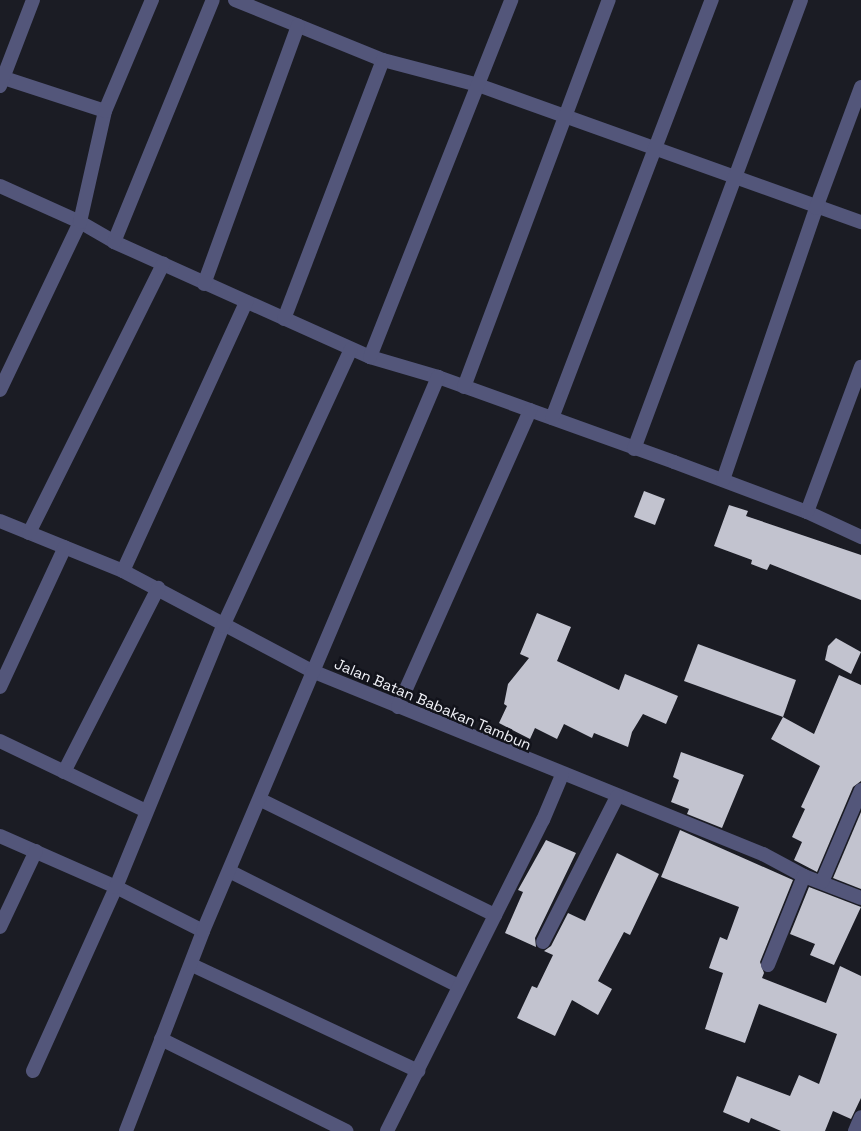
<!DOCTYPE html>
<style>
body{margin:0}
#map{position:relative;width:861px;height:1131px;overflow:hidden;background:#1b1c24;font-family:"Space Grotesk",sans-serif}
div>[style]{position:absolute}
.building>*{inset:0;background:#c2c3cf}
.minor>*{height:14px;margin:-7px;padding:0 7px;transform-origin:7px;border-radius:7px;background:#53567a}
span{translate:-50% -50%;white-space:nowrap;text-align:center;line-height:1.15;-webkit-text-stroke:5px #12131b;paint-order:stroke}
.street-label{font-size:15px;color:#f0f1f7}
</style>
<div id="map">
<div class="building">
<div style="clip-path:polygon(644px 491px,665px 499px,655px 525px,634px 517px)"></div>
<div style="clip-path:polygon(729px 505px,748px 511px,746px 516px,861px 555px,861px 600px,770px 564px,767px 570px,751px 564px,752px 560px,714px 546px)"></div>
<div style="clip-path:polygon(537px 613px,571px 627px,557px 661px,619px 690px,625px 674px,678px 696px,666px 724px,643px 714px,632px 732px,628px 747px,594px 733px,592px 738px,564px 724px,557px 739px,535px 728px,530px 739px,499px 723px,507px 706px,504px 704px,508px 684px,529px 658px,520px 654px)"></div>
<div style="clip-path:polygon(836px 638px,861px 652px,851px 674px,825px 660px,828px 646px)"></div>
<div style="clip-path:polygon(698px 644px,796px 680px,783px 717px,684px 681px)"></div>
<div style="clip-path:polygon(839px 675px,861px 685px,861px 781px,853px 787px,817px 872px,794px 860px,802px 842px,792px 837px,805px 809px,801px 807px,820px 766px,771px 739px,783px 717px,814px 734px)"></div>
<div style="clip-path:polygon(681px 752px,744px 775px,722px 828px,687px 814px,689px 809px,671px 802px,679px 780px,673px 777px)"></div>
<div style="clip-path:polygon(861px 812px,861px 889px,833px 878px)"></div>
<div style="clip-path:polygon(680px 830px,793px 880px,760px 962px,764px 973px,762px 978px,826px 1003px,840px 966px,861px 976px,861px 1098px,851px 1119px,833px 1111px,825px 1131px,781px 1131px,751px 1118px,749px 1123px,723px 1112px,737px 1076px,790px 1096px,799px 1075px,819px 1084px,837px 1034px,759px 1004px,745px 1043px,705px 1029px,723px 973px,709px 968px,720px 937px,727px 940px,739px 907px,661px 877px)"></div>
<div style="clip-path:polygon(546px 840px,576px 853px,535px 938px,536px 947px,505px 933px,523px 892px,518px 890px)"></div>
<div style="clip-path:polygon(617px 853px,659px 874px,630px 935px,624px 932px,598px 981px,612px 989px,598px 1015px,572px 1000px,555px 1036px,517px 1018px,532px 986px,537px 988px,553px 955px,544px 951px,551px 946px,568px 913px,585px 921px)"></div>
<div style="clip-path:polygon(809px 887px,861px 907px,834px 965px,810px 955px,815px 944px,790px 934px)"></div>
</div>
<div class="minor">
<div style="left:235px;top:0;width:160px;rotate:22.1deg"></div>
<div style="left:383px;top:60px;width:98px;rotate:14.7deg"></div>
<div style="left:478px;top:85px;width:407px;rotate:19.7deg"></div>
<div style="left:4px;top:78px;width:106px;rotate:18.1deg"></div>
<div style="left:0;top:86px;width:92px;rotate:-69deg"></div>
<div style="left:0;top:186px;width:88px;rotate:24.2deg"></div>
<div style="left:80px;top:222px;width:39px;rotate:30deg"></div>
<div style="left:114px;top:242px;width:281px;rotate:24.2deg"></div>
<div style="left:370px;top:357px;width:71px;rotate:16.4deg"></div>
<div style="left:438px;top:377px;width:251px;rotate:19.8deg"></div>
<div style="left:674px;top:462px;width:142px;rotate:20.6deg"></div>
<div style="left:807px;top:512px;width:60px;rotate:24.8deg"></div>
<div style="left:114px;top:242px;width:261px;rotate:-67.8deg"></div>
<div style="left:204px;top:284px;width:275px;rotate:-70deg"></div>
<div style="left:284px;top:319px;width:277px;rotate:-69.1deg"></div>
<div style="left:370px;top:357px;width:384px;rotate:-68.4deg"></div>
<div style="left:464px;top:387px;width:413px;rotate:-69.5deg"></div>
<div style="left:0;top:390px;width:186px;rotate:-64.5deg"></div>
<div style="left:80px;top:222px;width:114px;rotate:-77.3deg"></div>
<div style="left:105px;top:111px;width:121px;rotate:-67.1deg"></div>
<div style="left:552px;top:418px;width:448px;rotate:-69.1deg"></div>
<div style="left:634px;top:449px;width:479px;rotate:-69.6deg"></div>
<div style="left:723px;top:480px;width:287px;rotate:-71.1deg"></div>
<div style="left:816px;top:208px;width:129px;rotate:-69.6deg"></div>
<div style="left:807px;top:512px;width:155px;rotate:-69.6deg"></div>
<div style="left:0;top:521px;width:133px;rotate:22.1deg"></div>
<div style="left:123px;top:571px;width:214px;rotate:27.9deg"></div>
<div style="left:312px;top:671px;width:487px;rotate:22.1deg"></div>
<div style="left:763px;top:854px;width:47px;rotate:28.2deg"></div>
<div style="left:804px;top:876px;width:61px;rotate:21.1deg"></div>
<div style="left:29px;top:533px;width:301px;rotate:-63.5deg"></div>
<div style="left:123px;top:571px;width:296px;rotate:-65.4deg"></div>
<div style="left:0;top:687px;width:154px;rotate:-65.1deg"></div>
<div style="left:398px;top:707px;width:325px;rotate:-66deg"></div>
<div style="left:0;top:741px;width:162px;rotate:25.6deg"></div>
<div style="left:64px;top:772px;width:207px;rotate:-62.9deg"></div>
<div style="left:261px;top:800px;width:261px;rotate:26.2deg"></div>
<div style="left:0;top:836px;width:127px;rotate:23.7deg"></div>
<div style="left:116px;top:887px;width:97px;rotate:26.8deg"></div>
<div style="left:231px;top:872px;width:255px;rotate:26.6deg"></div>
<div style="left:822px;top:882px;width:100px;rotate:-67deg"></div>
<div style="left:0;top:927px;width:84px;rotate:-64.7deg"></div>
<div style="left:543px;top:942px;width:163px;rotate:-63deg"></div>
<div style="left:192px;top:965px;width:250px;rotate:25.1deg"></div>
<div style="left:768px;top:965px;width:96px;rotate:-68deg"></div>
<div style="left:161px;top:1039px;width:207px;rotate:26.4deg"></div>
<div style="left:33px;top:1071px;width:202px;rotate:-65.7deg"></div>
<div style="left:116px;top:887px;width:282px;rotate:-67.7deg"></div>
<div style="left:223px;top:626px;width:305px;rotate:-65.2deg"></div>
<div style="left:126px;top:1131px;width:214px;rotate:-68.9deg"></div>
<div style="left:203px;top:931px;width:602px;rotate:-67.01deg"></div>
<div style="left:387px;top:1131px;width:348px;rotate:-63.4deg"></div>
<div style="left:543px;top:820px;width:49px;rotate:-67.1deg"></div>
<div style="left:855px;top:1131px;width:15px;rotate:-67deg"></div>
</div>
<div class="street-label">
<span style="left:433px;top:704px;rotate:23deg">Jalan Batan Babakan Tambun</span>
</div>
</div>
